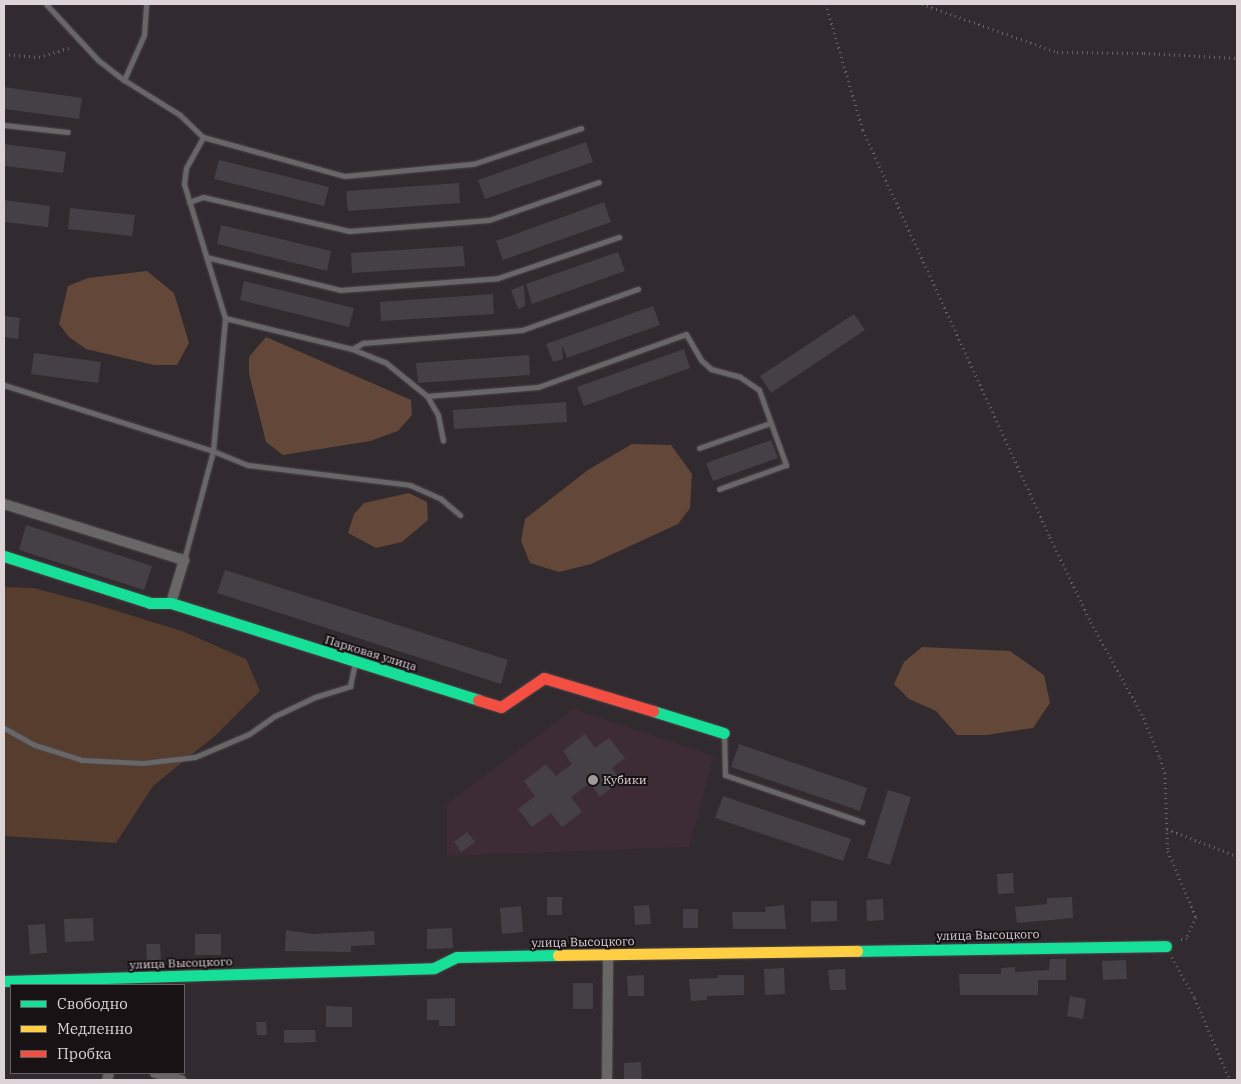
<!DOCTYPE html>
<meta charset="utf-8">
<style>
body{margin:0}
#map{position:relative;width:1241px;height:1084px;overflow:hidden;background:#312a2e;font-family:"IBM Plex Serif",serif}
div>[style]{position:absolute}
.built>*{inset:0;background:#3d2c35}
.green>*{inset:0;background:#573d2e}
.forest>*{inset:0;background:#634839}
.building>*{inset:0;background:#454045}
.path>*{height:2.5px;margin-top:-1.25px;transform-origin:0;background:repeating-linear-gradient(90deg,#696566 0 1px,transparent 0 5px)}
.roads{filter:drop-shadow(0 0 1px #4c4649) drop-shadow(0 0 1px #4c4649)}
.lane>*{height:5px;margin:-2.5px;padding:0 2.5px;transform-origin:2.5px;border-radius:2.5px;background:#696667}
.street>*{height:10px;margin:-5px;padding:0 5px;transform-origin:5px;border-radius:5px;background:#696667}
.fast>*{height:11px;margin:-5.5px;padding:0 5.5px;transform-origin:5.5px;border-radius:5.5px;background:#16e098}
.slow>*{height:11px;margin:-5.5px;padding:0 5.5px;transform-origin:5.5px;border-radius:5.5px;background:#ffcf43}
.jam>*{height:11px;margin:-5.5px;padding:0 5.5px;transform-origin:5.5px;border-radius:5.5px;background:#f24e42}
.dots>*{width:14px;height:14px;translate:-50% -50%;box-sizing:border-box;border:2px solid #181215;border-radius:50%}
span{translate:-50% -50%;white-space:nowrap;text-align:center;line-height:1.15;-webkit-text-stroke:4px #181215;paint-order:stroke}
.street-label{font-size:12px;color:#ddd4d8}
.poi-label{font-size:12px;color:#ddd4d8}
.left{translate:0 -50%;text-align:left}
.frame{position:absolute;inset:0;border:5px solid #ddd4d8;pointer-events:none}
.legend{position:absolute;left:10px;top:984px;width:175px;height:90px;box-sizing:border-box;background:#181215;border:1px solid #676063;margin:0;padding:6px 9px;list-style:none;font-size:15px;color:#ddd4d8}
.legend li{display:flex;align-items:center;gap:10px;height:25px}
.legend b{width:25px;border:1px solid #676063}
</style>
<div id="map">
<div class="built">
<div style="clip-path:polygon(573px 709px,714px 756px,689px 847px,447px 856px,447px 804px)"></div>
</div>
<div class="green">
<div style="clip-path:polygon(4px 587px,34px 588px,94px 604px,182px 631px,246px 659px,260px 691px,216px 735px,153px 786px,116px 843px,4px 836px)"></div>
</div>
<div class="forest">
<div style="clip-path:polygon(147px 271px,174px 293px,189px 343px,177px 365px,154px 365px,86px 349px,69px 337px,59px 324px,68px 286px,88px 278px)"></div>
<div style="clip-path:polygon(266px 337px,411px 400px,412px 415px,398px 431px,370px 441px,283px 455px,266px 442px,249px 374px,249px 357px)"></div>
<div style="clip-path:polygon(632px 444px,671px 445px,692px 474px,690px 508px,678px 524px,591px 564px,559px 572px,530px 563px,521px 541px,525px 519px,588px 470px)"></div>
<div style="clip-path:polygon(409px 493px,427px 502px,428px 520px,402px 542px,376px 548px,348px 533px,354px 514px,364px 503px)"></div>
<div style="clip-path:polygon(922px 647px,1010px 651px,1044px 675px,1050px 703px,1033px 728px,986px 735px,957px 735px,936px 711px,909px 699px,894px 684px,904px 662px)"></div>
</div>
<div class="building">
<div style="clip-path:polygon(4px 87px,82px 98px,79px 119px,4px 109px)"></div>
<div style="clip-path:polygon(586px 142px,593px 162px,485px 199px,478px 180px)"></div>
<div style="clip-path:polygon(4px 144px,66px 152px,63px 173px,4px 166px)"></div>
<div style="clip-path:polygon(219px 160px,329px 187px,324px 206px,214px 179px)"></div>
<div style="clip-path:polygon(459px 183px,460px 203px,348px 211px,346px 191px)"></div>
<div style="clip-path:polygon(4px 200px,50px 206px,48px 227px,4px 222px)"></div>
<div style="clip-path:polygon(604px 202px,611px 222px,503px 260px,496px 241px)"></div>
<div style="clip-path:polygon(70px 208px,135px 215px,132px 236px,68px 229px)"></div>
<div style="clip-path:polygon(221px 225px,331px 251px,327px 271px,217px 244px)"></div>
<div style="clip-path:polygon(463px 246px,465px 266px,352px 273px,351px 253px)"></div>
<div style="clip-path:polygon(618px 252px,625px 271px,532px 304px,526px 284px)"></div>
<div style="clip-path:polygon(244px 281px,354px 308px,349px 327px,240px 300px)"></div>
<div style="clip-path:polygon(524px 285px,525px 306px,518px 309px,511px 290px)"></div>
<div style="clip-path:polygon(493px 294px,494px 314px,381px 321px,380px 302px)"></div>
<div style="clip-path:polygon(653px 306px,660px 325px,567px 358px,562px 344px,563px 359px,553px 362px,546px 344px)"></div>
<div style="clip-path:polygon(854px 314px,865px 330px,771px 393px,760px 376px)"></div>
<div style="clip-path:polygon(4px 316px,20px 318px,18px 339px,4px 337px)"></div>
<div style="clip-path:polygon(684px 349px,690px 368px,584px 406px,577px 387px)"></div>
<div style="clip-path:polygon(34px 353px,101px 362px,98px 383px,31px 374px)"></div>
<div style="clip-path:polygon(529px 355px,530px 375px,418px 383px,416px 363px)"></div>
<div style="clip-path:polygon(566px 402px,567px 422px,454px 429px,453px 410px)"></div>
<div style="clip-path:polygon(771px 440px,778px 458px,713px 481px,706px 463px)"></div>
<div style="clip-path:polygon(26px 525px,152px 566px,144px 590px,19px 550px)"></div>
<div style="clip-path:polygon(225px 570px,508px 660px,501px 684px,217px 593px)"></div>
<div style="clip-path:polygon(585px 734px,595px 748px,609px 738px,625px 758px,612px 768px,621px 781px,600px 797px,590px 783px,571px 797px,582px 812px,562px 827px,551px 813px,532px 827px,518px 809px,535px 796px,524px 781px,546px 764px,556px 776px,572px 764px,563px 751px)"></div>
<div style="clip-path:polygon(739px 744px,867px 788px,860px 811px,731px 767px)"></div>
<div style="clip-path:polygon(888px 790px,911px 797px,890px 865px,867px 858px)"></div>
<div style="clip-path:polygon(723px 796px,851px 839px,843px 861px,715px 818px)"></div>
<div style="clip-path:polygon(467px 832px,475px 842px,461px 852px,454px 842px)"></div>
<div style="clip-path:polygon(1013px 873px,1014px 893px,998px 894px,997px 874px)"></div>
<div style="clip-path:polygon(547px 897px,562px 897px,562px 915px,547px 915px)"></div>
<div style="clip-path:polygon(1072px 897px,1073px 918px,1017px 923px,1015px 907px,1047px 904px,1047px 898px)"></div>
<div style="clip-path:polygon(883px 899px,884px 920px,867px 921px,866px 900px)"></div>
<div style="clip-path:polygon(811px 901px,837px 901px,837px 921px,811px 922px)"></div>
<div style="clip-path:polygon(649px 905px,651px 924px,635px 925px,634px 906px)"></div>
<div style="clip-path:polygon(784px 905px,786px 929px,733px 929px,732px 912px,766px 912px,765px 907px)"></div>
<div style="clip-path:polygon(521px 906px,523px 932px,502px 934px,500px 908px)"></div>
<div style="clip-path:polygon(683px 909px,698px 909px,698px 928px,683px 928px)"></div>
<div style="clip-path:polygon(93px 918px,94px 941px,65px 942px,64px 919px)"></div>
<div style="clip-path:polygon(45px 924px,47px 953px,30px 954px,28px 925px)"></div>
<div style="clip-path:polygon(452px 928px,453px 948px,427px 949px,427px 929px)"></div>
<div style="clip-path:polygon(286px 930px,312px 934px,374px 931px,375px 945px,351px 946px,351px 952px,285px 951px)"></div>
<div style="clip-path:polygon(195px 934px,221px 934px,221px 955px,195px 955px)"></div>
<div style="clip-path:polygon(146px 944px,160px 944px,161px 961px,147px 962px)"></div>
<div style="clip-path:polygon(1050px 959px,1066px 959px,1066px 980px,1038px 980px,1038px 995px,960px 995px,959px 974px,1001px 974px,1001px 968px,1015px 967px,1015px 972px,1049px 970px)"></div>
<div style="clip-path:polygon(1126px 960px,1127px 979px,1103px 980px,1102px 961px)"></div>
<div style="clip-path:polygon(784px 968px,785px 994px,765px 995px,764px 969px)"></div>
<div style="clip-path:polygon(845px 969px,846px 990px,830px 990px,828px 970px)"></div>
<div style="clip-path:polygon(644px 975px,644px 996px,628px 996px,627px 976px)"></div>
<div style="clip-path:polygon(718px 975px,744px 975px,744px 995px,707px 996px,707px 1000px,691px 1001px,689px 979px,718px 978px)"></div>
<div style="clip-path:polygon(573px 983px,593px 983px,593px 1009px,573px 1009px)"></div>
<div style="clip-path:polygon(1070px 996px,1086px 999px,1083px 1019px,1067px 1016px)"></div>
<div style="clip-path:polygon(455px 998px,455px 1026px,439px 1026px,439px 1020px,427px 1020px,427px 999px)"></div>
<div style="clip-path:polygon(326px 1006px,352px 1007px,352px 1027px,326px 1027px)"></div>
<div style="clip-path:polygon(256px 1022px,266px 1022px,267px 1035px,257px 1035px)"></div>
<div style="clip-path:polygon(284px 1030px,315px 1030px,316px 1042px,284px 1043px)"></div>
<div style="clip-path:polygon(641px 1062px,642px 1080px,624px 1080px,624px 1063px)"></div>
</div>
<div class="path">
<div style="left:826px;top:4px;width:131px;rotate:73.6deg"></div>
<div style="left:863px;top:130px;width:448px;rotate:65.3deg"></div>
<div style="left:1050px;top:537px;width:94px;rotate:64.2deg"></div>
<div style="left:1091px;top:622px;width:110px;rotate:61.1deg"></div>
<div style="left:1144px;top:718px;width:43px;rotate:68.2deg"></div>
<div style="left:1160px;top:758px;width:16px;rotate:72deg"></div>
<div style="left:1165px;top:773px;width:78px;rotate:87.8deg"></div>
<div style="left:1168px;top:851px;width:72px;rotate:67deg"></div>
<div style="left:1196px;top:917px;width:23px;rotate:113deg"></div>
<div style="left:1187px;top:938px;width:10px;rotate:163deg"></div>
<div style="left:922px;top:4px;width:143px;rotate:19.6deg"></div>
<div style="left:1057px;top:52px;width:87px;rotate:0.7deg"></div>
<div style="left:1144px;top:53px;width:93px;rotate:3.1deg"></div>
<div style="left:4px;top:54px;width:35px;rotate:5deg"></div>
<div style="left:39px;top:57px;width:34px;rotate:-17deg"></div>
<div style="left:1167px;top:829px;width:75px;rotate:21.1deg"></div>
<div style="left:1172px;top:957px;width:47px;rotate:60.7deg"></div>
<div style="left:1195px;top:998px;width:89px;rotate:66.9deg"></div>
</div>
<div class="roads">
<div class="lane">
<div style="left:46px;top:4px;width:76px;rotate:47.1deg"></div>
<div style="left:98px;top:60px;width:33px;rotate:38deg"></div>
<div style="left:124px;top:80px;width:66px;rotate:32deg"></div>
<div style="left:180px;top:115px;width:32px;rotate:44deg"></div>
<div style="left:203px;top:137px;width:147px;rotate:15.4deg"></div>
<div style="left:345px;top:176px;width:129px;rotate:-5.4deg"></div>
<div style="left:473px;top:164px;width:114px;rotate:-18.4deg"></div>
<div style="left:124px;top:80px;width:49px;rotate:-66deg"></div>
<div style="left:144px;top:35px;width:31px;rotate:-86deg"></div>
<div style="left:4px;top:125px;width:64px;rotate:6.2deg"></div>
<div style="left:189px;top:202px;width:15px;rotate:-20deg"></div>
<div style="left:203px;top:197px;width:150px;rotate:13.1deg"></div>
<div style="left:349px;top:231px;width:140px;rotate:-4.5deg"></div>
<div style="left:489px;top:220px;width:116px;rotate:-19.1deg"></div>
<div style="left:206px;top:257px;width:138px;rotate:13.8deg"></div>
<div style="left:340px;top:290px;width:158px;rotate:-4.3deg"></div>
<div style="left:498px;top:278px;width:128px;rotate:-18.7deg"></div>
<div style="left:225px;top:318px;width:131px;rotate:13.7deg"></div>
<div style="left:352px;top:349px;width:35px;rotate:22deg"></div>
<div style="left:385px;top:362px;width:54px;rotate:39deg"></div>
<div style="left:427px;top:396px;width:22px;rotate:60deg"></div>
<div style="left:438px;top:415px;width:26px;rotate:79deg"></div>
<div style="left:352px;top:349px;width:13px;rotate:-29deg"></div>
<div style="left:363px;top:343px;width:160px;rotate:-4.7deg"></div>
<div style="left:522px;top:330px;width:123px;rotate:-19.5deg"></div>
<div style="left:4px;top:385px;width:219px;rotate:17.5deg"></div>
<div style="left:213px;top:451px;width:38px;rotate:22deg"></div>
<div style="left:248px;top:465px;width:163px;rotate:7deg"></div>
<div style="left:410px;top:485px;width:34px;rotate:24deg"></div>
<div style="left:441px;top:499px;width:25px;rotate:40deg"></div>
<div style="left:427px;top:396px;width:111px;rotate:-4.6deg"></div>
<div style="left:538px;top:387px;width:157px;rotate:-19.7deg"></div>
<div style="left:686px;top:334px;width:30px;rotate:60deg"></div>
<div style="left:701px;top:360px;width:13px;rotate:42deg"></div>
<div style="left:711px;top:369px;width:30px;rotate:15deg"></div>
<div style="left:740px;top:377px;width:23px;rotate:34deg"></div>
<div style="left:759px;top:390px;width:80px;rotate:70.2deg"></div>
<div style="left:786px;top:465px;width:71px;rotate:160.3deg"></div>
<div style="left:699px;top:448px;width:75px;rotate:-19.4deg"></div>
<div style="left:184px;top:560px;width:113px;rotate:-75.1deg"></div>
<div style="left:213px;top:451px;width:134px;rotate:-84.8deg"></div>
<div style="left:225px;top:318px;width:140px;rotate:-107deg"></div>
<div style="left:184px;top:184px;width:16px;rotate:-83deg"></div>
<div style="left:186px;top:168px;width:35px;rotate:-61deg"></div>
<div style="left:4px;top:728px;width:35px;rotate:29deg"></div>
<div style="left:35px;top:745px;width:49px;rotate:17.7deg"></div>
<div style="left:82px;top:760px;width:61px;rotate:2.8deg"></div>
<div style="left:143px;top:763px;width:52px;rotate:-6.6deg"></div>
<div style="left:195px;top:757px;width:59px;rotate:-23.1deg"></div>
<div style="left:249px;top:734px;width:32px;rotate:-35deg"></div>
<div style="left:275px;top:716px;width:44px;rotate:-25.4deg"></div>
<div style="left:315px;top:697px;width:37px;rotate:-17deg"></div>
<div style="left:350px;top:686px;width:24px;rotate:-78deg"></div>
<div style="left:724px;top:733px;width:42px;rotate:88.6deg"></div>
<div style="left:725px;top:775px;width:145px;rotate:18.9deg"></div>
</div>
<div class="street">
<div style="left:4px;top:504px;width:189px;rotate:17.3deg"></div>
<div style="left:184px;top:560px;width:45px;rotate:106.8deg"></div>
<div style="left:155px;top:1073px;width:27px;rotate:15deg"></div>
<div style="left:107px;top:1080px;width:7px;rotate:-74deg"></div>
<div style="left:607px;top:1080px;width:124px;rotate:-89.5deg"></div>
</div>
<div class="fast">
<div style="left:4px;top:556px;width:153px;rotate:17.8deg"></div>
<div style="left:150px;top:603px;width:21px"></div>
<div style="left:171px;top:603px;width:322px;rotate:17.5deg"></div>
<div style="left:653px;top:711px;width:74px;rotate:17.2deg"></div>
<div style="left:857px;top:951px;width:309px;rotate:-0.9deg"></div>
<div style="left:4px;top:981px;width:430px;rotate:-1.7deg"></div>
<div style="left:434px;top:968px;width:25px;rotate:-26deg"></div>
<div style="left:457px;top:957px;width:101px;rotate:-1.1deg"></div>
</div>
<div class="slow">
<div style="left:558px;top:955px;width:299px;rotate:-0.8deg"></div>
</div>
<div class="jam">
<div style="left:478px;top:700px;width:24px;rotate:17deg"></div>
<div style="left:501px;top:707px;width:52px;rotate:-34deg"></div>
<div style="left:544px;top:678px;width:114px;rotate:16.8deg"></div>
</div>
</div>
<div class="dots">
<div style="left:593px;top:780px;background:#a1989c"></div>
</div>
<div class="street-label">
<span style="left:371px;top:653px;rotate:17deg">Парковая улица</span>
<span style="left:988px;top:935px;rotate:-1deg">улица Высоцкого</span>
<span style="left:583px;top:942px;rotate:-1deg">улица Высоцкого</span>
<span style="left:181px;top:963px;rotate:-2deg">улица Высоцкого</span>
</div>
<div class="poi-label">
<span class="left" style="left:603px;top:780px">Кубики</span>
</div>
<div class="frame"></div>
<ul class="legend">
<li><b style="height:6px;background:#16e098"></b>Свободно</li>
<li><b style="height:6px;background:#ffcf43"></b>Медленно</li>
<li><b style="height:6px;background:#f24e42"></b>Пробка</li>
</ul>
</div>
